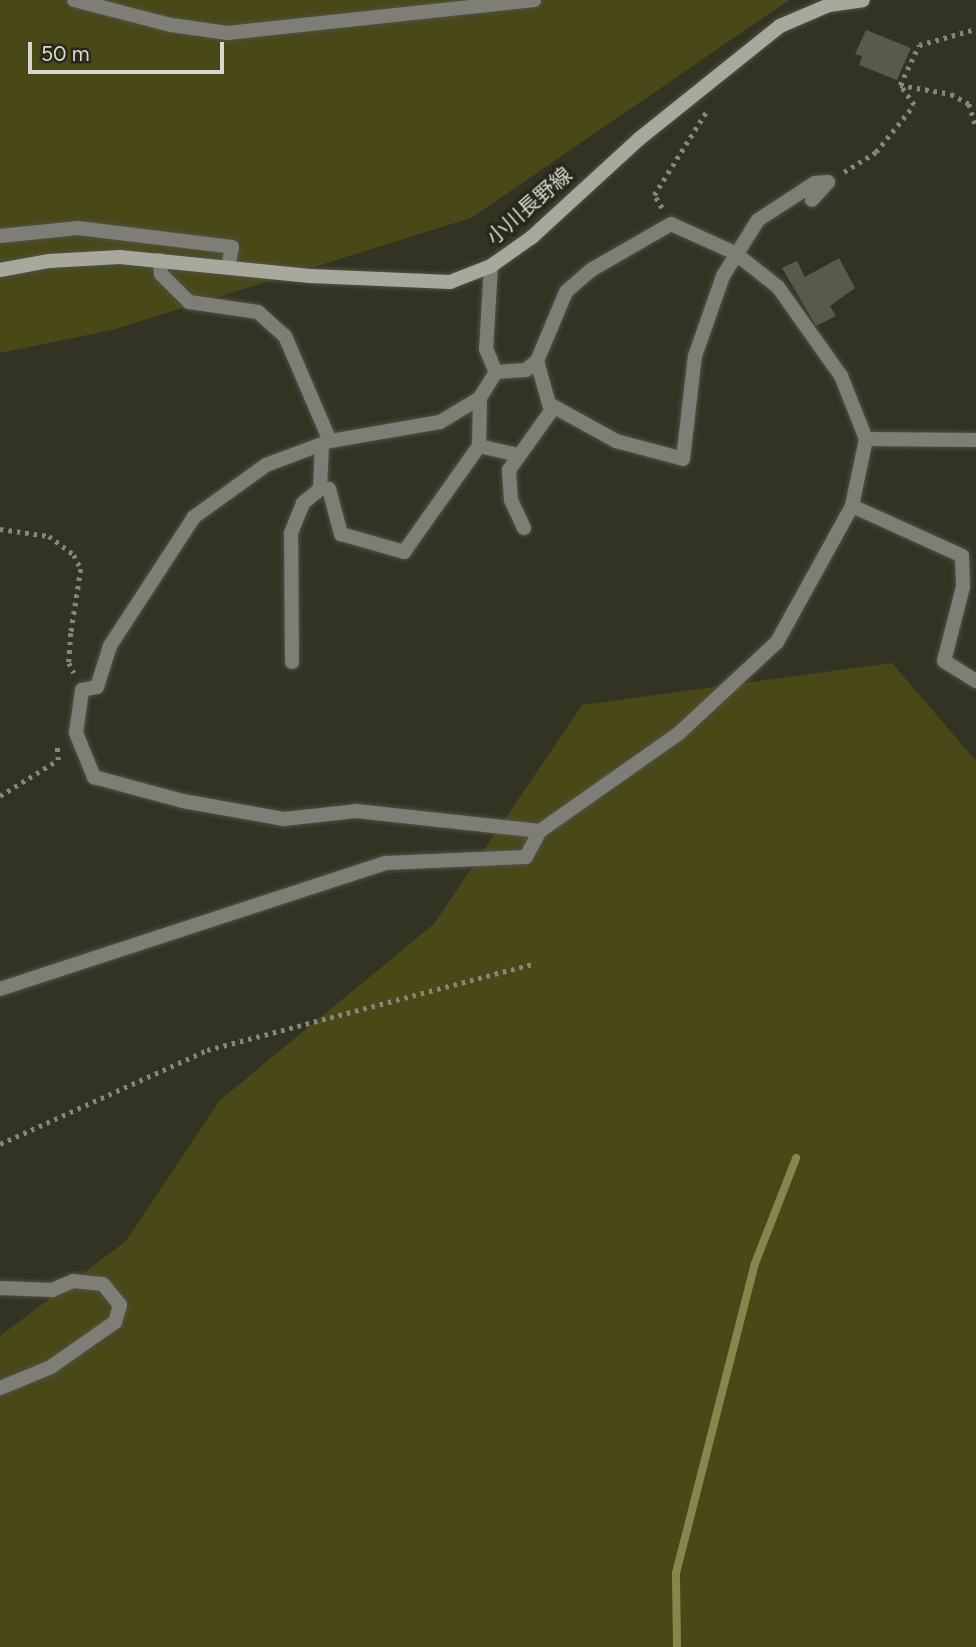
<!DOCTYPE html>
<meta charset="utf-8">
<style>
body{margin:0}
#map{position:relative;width:976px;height:1647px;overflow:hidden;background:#333324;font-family:Figtree,"Noto Sans JP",sans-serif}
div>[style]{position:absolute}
.green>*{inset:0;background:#494817}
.stream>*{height:8px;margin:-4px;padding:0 4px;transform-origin:4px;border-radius:4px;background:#87874d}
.building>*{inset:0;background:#5a5a4a}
.path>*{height:4.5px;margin-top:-2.25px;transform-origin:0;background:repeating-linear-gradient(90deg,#86867a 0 3.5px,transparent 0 8.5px)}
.roads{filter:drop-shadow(0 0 2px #515143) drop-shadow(0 0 2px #515143)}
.service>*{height:14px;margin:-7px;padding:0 7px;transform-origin:7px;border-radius:7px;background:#7e7e76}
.minor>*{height:14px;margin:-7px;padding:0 7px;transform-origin:7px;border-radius:7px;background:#7e7e76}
.secondary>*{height:14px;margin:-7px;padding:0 7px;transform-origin:7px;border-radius:7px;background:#a8a99d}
span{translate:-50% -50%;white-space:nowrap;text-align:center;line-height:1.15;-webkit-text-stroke:7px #29291b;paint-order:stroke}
.street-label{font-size:21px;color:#d7d7ce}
.scale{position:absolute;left:28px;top:42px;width:196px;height:32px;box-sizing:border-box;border:4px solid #d7d7ce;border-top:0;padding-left:9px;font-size:21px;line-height:24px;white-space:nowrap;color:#d7d7ce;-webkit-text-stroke:5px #29291b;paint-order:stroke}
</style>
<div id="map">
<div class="green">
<div style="clip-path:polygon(0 0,789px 0,471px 218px,112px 330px,0 353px)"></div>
<div style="clip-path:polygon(892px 663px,976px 761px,976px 1647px,0 1647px,0 1336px,126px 1241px,220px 1100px,434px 924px,582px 705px)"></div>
</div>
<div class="stream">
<div style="left:677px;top:1647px;width:74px;rotate:-90.8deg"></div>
<div style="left:676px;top:1573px;width:317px;rotate:-75.7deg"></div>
<div style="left:754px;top:1266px;width:116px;rotate:-68.7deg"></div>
</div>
<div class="building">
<div style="clip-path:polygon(866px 30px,911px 48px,897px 80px,859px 65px,862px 56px,855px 54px)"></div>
<div style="clip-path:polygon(839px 258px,855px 288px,830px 306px,836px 316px,816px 326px,782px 268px,797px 261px,805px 277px)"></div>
</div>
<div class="path">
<div style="left:900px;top:85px;width:52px;rotate:10deg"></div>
<div style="left:951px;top:94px;width:21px;rotate:29deg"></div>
<div style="left:969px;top:104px;width:24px;rotate:73deg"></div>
<div style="left:844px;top:172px;width:38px;rotate:-32deg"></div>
<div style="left:876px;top:152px;width:60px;rotate:-51deg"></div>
<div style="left:914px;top:105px;width:24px;rotate:-125deg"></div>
<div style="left:900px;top:85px;width:44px;rotate:-64.6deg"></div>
<div style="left:919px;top:45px;width:59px;rotate:-15.7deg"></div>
<div style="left:662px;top:208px;width:15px;rotate:-122deg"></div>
<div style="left:654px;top:195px;width:98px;rotate:-57.9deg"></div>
<div style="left:0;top:529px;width:49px;rotate:8.1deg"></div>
<div style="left:49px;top:536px;width:31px;rotate:37deg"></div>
<div style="left:74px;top:555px;width:16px;rotate:63deg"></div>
<div style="left:81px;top:569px;width:65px;rotate:98.9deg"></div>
<div style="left:71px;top:633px;width:30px;rotate:94deg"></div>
<div style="left:69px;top:663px;width:11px;rotate:63deg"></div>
<div style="left:0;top:796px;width:68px;rotate:-31.8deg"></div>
<div style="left:58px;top:760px;width:16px;rotate:-94deg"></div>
<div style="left:0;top:1144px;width:227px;rotate:-24.4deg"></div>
<div style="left:207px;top:1050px;width:340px;rotate:-14.8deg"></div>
</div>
<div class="roads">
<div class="service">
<div style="left:0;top:236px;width:78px;rotate:-5.9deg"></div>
<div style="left:78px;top:228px;width:155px;rotate:7deg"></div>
<div style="left:232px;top:247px;width:20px;rotate:101deg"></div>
</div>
<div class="minor">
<div style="left:74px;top:0;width:100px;rotate:14.5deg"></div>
<div style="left:171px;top:25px;width:57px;rotate:8.1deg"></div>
<div style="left:227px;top:33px;width:309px;rotate:-6.1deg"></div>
<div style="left:160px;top:260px;width:14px;rotate:86deg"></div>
<div style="left:161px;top:274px;width:40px;rotate:45deg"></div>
<div style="left:189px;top:302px;width:70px;rotate:8.2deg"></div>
<div style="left:258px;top:312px;width:36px;rotate:42deg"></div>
<div style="left:285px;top:336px;width:114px;rotate:66.8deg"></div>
<div style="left:491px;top:266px;width:83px;rotate:93.4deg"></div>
<div style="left:486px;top:349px;width:25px;rotate:67deg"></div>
<div style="left:537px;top:361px;width:45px;rotate:74.4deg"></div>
<div style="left:549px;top:404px;width:77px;rotate:28.9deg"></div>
<div style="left:616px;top:441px;width:69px;rotate:15deg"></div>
<div style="left:683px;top:459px;width:104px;rotate:-83.4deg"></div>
<div style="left:695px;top:356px;width:85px;rotate:-70.7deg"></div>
<div style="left:723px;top:276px;width:66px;rotate:-58deg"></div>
<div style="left:758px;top:220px;width:68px;rotate:-33deg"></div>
<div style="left:815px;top:183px;width:13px;rotate:-4deg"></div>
<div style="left:828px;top:182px;width:24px;rotate:132deg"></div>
<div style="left:496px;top:372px;width:31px;rotate:122deg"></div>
<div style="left:480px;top:398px;width:47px;rotate:149deg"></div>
<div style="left:440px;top:422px;width:112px;rotate:170.2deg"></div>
<div style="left:330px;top:441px;width:68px;rotate:159.4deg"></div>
<div style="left:266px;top:465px;width:89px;rotate:144.2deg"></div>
<div style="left:194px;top:517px;width:154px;rotate:123.1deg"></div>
<div style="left:110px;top:646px;width:43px;rotate:107.6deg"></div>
<div style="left:97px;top:687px;width:15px;rotate:169deg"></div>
<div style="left:82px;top:690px;width:43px;rotate:97.9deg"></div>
<div style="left:76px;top:733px;width:48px;rotate:67.8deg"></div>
<div style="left:94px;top:777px;width:92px;rotate:15.1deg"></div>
<div style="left:183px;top:801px;width:103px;rotate:10.1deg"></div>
<div style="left:284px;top:819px;width:72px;rotate:-6.3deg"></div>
<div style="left:356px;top:811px;width:185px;rotate:6.2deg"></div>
<div style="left:866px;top:439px;width:110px;rotate:0.5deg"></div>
<div style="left:479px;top:446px;width:48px;rotate:-88.8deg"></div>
<div style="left:320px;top:489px;width:9px"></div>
<div style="left:329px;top:489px;width:47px;rotate:75.1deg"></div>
<div style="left:341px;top:534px;width:66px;rotate:15.9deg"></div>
<div style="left:404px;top:552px;width:130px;rotate:-54.7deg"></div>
<div style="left:479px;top:446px;width:40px;rotate:13deg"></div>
<div style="left:852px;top:506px;width:121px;rotate:24.4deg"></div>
<div style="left:962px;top:556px;width:31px;rotate:88deg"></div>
<div style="left:963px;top:587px;width:76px;rotate:104.4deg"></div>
<div style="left:944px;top:661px;width:38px;rotate:32deg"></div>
<div style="left:524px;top:528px;width:31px;rotate:-115deg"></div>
<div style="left:511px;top:500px;width:30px;rotate:-94deg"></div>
<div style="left:509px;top:470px;width:77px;rotate:-54.5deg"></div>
<div style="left:292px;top:662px;width:129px;rotate:-90.4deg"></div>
<div style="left:291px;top:533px;width:32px;rotate:-68deg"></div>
<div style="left:303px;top:503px;width:22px;rotate:-39deg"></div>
<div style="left:320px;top:489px;width:44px;rotate:-87.4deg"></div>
<div style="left:0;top:989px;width:405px;rotate:-18.1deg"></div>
<div style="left:385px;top:863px;width:141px;rotate:-2.4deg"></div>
<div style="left:526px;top:857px;width:30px;rotate:-62deg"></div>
<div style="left:540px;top:831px;width:169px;rotate:-35.1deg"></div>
<div style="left:678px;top:734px;width:135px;rotate:-42.9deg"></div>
<div style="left:777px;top:642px;width:155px;rotate:-61.1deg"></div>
<div style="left:852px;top:506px;width:68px;rotate:-78.2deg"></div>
<div style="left:866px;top:439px;width:68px;rotate:-111.6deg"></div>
<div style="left:841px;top:376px;width:109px;rotate:-125.3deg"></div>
<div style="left:778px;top:287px;width:55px;rotate:-141.7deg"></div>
<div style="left:735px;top:253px;width:70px;rotate:-155.6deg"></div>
<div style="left:671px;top:224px;width:92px;rotate:150.1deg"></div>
<div style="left:591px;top:270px;width:33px;rotate:139deg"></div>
<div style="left:566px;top:292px;width:75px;rotate:112.8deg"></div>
<div style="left:537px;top:361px;width:14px;rotate:141deg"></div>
<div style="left:526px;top:370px;width:30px;rotate:176deg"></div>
<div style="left:0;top:1288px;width:52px;rotate:2.2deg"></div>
<div style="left:52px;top:1290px;width:23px;rotate:-23deg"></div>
<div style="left:73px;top:1281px;width:30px;rotate:6deg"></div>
<div style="left:103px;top:1284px;width:27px;rotate:51deg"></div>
<div style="left:120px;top:1305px;width:18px;rotate:106deg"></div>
<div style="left:115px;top:1322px;width:78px;rotate:144.9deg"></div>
<div style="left:51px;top:1367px;width:55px;rotate:157.6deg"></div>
</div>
<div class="secondary">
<div style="left:0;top:270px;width:50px;rotate:-10.4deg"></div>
<div style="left:49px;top:261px;width:71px;rotate:-3.2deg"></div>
<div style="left:120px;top:257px;width:191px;rotate:5.7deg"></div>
<div style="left:310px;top:276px;width:140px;rotate:2.5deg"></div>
<div style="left:450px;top:282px;width:44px;rotate:-21.3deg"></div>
<div style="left:491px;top:266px;width:50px;rotate:-35.3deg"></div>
<div style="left:532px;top:237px;width:145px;rotate:-42.5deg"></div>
<div style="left:639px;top:139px;width:181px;rotate:-38.7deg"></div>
<div style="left:780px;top:26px;width:53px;rotate:-23.2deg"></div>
<div style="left:829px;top:5px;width:34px;rotate:-8deg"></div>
</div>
</div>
<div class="street-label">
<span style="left:529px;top:206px;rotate:-41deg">小川長野線</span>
</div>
<div class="scale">50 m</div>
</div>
